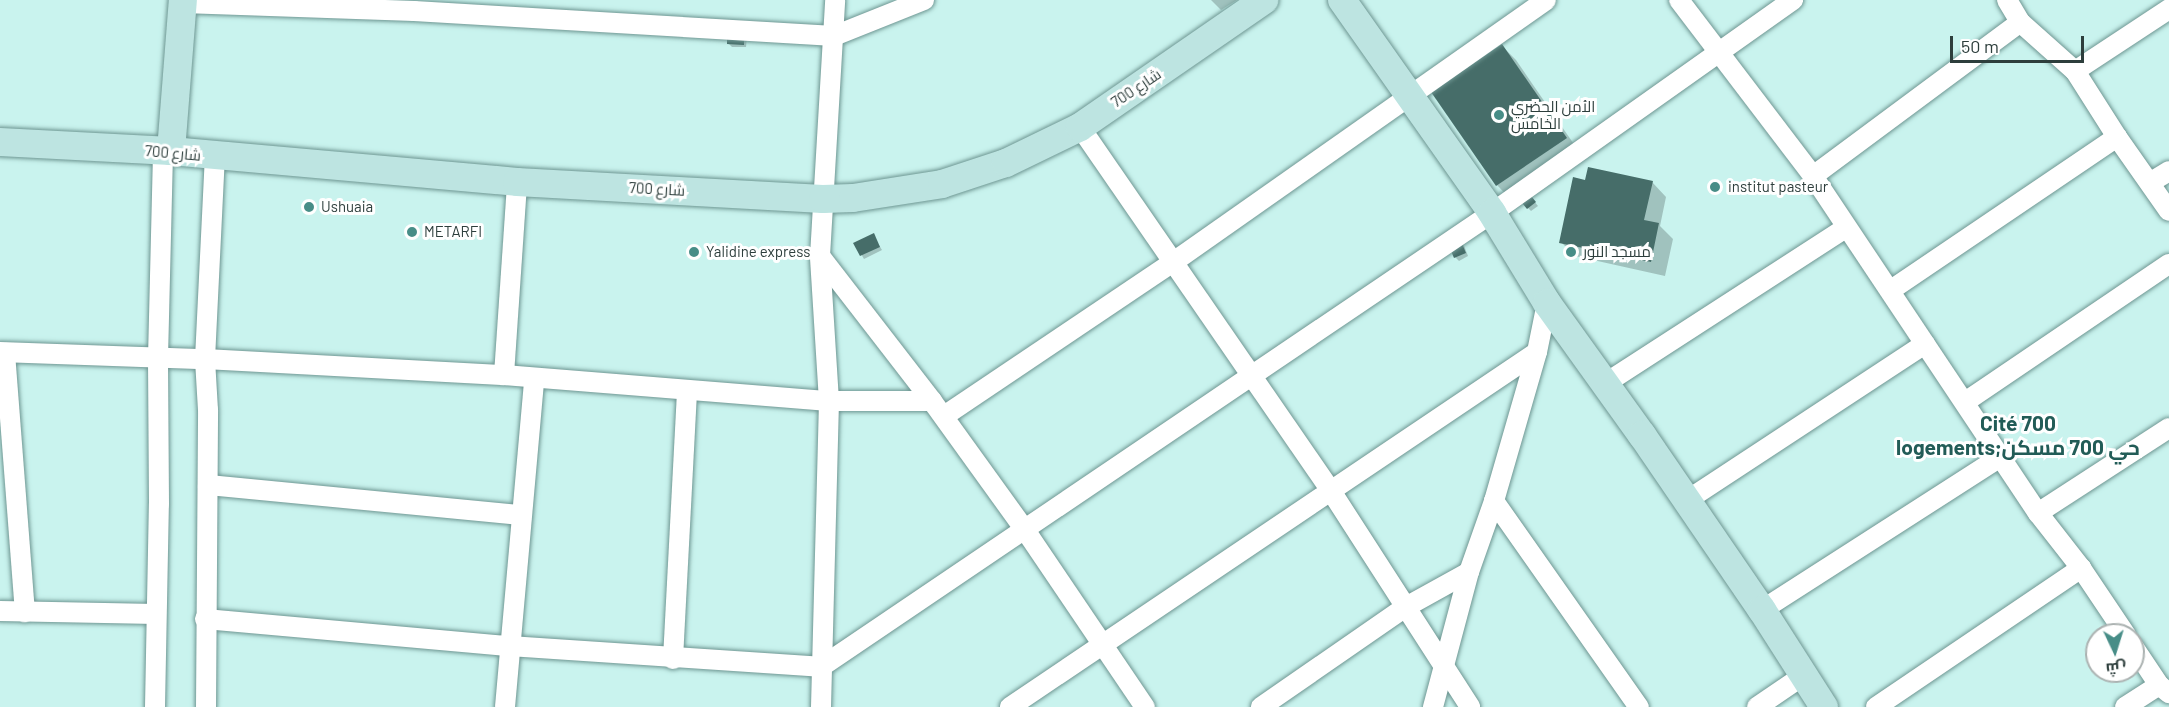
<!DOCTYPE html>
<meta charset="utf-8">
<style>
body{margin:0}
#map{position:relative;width:2169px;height:707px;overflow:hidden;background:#c9f3ee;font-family:Barlow,Cairo,sans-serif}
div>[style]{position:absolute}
.shadow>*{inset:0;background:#0003}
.building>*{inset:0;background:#466d69}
.roads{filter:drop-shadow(0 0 2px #6e9692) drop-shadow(0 0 2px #6e9692)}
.street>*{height:20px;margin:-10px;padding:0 10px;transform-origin:10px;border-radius:10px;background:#fff}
.secondary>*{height:28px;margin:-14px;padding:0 14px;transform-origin:14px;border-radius:14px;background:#bde4e1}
.dots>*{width:16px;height:16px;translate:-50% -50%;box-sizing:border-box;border:3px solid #fff;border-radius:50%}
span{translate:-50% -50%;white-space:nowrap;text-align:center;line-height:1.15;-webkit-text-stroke:6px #fff;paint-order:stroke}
.street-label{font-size:15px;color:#2d3e3c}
.poi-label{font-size:15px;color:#2d3e3c}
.left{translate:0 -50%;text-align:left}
.district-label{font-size:21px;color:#225c57;font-weight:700}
.north{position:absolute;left:2085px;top:623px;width:60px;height:60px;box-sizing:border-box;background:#fff;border:2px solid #abb2b1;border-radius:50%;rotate:176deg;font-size:16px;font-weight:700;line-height:24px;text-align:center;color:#2d3e3c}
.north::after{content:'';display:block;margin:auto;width:21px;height:27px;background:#478d87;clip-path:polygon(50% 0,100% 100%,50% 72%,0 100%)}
.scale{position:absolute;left:1950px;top:36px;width:134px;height:27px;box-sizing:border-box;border:3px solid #2d3e3c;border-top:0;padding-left:8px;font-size:18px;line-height:21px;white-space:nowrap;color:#2d3e3c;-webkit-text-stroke:4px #fff;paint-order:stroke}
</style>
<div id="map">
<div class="shadow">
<div style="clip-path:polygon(1211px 0,1237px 0,1221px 10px)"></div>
<div style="clip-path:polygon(747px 37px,746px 47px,732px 47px,729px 44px)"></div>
<div style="clip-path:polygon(1502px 46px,1516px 60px,1580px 153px,1511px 200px,1497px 185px)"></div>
<div style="clip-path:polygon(1586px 181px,1652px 182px,1666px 197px,1660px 226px,1673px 239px,1665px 276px,1575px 256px,1561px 242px)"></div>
<div style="clip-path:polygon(1530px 196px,1538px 206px,1531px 211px,1528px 208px)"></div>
<div style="clip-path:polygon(873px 235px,882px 250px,864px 259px,855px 244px)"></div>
<div style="clip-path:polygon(1463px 243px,1468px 256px,1459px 261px,1455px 257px)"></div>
</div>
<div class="building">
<div style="clip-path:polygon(727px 31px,744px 32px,744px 45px,727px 44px)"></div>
<div style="clip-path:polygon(1502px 44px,1567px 138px,1496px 186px,1431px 92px)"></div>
<div style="clip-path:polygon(1588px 167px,1653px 181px,1644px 220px,1659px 223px,1651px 262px,1559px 243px,1573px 177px,1585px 180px)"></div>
<div style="clip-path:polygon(1527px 191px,1536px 202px,1527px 209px,1518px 198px)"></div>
<div style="clip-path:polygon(874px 233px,880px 247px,860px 256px,853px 243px)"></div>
<div style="clip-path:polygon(1460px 239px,1466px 253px,1454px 258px,1448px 244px)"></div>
</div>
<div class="roads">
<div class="street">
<div style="left:1679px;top:0;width:221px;rotate:52.7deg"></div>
<div style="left:1813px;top:176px;width:405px;rotate:56.3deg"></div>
<div style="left:2038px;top:513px;width:70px;rotate:52deg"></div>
<div style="left:2081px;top:568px;width:81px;rotate:56.1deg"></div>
<div style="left:2007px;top:0;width:26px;rotate:59deg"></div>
<div style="left:2020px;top:22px;width:74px;rotate:41.7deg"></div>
<div style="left:2075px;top:71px;width:78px;rotate:57.5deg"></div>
<div style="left:2117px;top:137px;width:90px;rotate:54.9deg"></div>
<div style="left:183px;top:3px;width:231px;rotate:2deg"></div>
<div style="left:414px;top:11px;width:421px;rotate:3.4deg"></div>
<div style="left:834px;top:36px;width:97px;rotate:-21.8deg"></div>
<div style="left:2075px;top:71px;width:113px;rotate:-33.4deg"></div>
<div style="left:1080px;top:127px;width:442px;rotate:55.4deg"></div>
<div style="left:1331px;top:491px;width:257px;rotate:57.2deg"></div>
<div style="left:1813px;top:176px;width:258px;rotate:-36.6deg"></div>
<div style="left:2151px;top:182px;width:21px;rotate:-31deg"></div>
<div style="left:820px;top:256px;width:183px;rotate:52.3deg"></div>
<div style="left:1891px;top:290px;width:273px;rotate:-34.1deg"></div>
<div style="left:0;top:352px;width:205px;rotate:2deg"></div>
<div style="left:205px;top:359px;width:299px;rotate:3.1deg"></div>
<div style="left:504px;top:375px;width:326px;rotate:4.6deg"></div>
<div style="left:829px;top:401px;width:103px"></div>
<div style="left:932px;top:401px;width:159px;rotate:54.2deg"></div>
<div style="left:1025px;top:530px;width:214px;rotate:55.9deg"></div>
<div style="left:5px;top:353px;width:260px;rotate:85.6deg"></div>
<div style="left:504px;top:375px;width:193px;rotate:-86.1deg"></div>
<div style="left:1606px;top:383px;width:286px;rotate:-32.9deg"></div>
<div style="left:1965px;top:402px;width:246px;rotate:-34.1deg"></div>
<div style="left:944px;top:416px;width:275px;rotate:-33.9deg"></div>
<div style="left:1172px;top:263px;width:457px;rotate:-35.1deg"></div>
<div style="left:208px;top:485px;width:315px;rotate:5.5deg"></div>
<div style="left:1494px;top:501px;width:252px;rotate:54.9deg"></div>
<div style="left:1686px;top:501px;width:286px;rotate:-33.3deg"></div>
<div style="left:2038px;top:513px;width:156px;rotate:-33deg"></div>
<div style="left:1762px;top:610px;width:285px;rotate:-32.7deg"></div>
<div style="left:0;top:611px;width:156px;rotate:1.1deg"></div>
<div style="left:205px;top:619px;width:304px;rotate:5.1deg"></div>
<div style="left:508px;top:646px;width:314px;rotate:3.8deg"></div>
<div style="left:821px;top:667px;width:810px;rotate:-34.08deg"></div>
<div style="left:1492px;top:213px;width:369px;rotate:-35.3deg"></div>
<div style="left:2133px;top:646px;width:47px;rotate:56.3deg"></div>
<div style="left:2159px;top:685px;width:13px;rotate:39deg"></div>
<div style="left:673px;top:659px;width:268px;rotate:-87deg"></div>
<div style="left:155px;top:707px;width:203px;rotate:-88.9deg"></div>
<div style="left:159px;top:504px;width:146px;rotate:-90.4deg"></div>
<div style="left:158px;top:358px;width:207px;rotate:-88.6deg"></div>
<div style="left:206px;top:707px;width:297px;rotate:-89.6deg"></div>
<div style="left:208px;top:410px;width:51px;rotate:-93.4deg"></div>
<div style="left:205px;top:359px;width:202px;rotate:-87.2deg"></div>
<div style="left:505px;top:707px;width:329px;rotate:-84.9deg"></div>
<div style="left:821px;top:707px;width:306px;rotate:-88.5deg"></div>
<div style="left:829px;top:401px;width:145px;rotate:-93.6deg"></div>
<div style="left:820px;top:256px;width:256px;rotate:-86.6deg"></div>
<div style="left:1010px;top:707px;width:635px;rotate:-33.97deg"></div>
<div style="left:1261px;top:707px;width:174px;rotate:-34.7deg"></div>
<div style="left:1404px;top:608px;width:74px;rotate:-29deg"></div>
<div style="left:1469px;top:572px;width:75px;rotate:-70.6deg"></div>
<div style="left:1494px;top:501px;width:155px;rotate:-73.9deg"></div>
<div style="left:1537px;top:352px;width:50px;rotate:-78.5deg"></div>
<div style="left:1433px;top:707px;width:140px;rotate:-75.1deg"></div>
<div style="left:1757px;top:707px;width:57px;rotate:-34.2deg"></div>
<div style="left:1876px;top:707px;width:248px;rotate:-34.1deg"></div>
<div style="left:2125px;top:707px;width:40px;rotate:-32.9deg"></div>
</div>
<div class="secondary">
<div style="left:1342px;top:0;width:261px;rotate:54.8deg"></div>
<div style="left:1492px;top:213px;width:105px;rotate:58.6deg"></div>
<div style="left:1547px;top:303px;width:163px;rotate:54.3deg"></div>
<div style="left:1642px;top:435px;width:212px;rotate:55.6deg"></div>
<div style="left:1762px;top:610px;width:115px;rotate:57.4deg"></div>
<div style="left:0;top:142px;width:171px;rotate:3deg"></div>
<div style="left:171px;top:151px;width:347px;rotate:5.1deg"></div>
<div style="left:517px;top:182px;width:306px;rotate:3.2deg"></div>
<div style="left:823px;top:199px;width:30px;rotate:-2deg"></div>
<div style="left:853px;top:198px;width:90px;rotate:-8.9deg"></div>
<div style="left:942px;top:184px;width:67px;rotate:-18.2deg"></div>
<div style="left:1006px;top:163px;width:82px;rotate:-25.9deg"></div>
<div style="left:1080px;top:127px;width:224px;rotate:-34.6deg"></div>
<div style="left:171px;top:151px;width:151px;rotate:-85.5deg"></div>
</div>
</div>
<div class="dots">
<div style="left:1499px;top:115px;background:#478d87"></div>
<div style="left:1715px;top:187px;background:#478d87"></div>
<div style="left:309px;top:207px;background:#478d87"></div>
<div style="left:412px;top:232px;background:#478d87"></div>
<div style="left:694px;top:252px;background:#478d87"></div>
<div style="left:1571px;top:252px;background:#478d87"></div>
</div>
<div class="street-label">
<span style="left:1136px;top:88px;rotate:-34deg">شارع 700</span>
<span style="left:173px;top:153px;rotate:5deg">شارع 700</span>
<span style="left:657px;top:189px;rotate:3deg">شارع 700</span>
</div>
<div class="poi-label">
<span class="left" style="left:1511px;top:115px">الأمن الحضري<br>الخامس</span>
<span class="left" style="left:1728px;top:187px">institut pasteur</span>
<span class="left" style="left:321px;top:207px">Ushuaia</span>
<span class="left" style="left:424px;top:232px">METARFI</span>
<span class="left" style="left:706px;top:252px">Yalidine express</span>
<span class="left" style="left:1583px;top:252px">مسجد النور</span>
</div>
<div class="district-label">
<span style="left:2018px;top:435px">Cité 700<br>logements;حي 700 مسكن</span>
</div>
<div class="north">ش</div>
<div class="scale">50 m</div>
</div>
